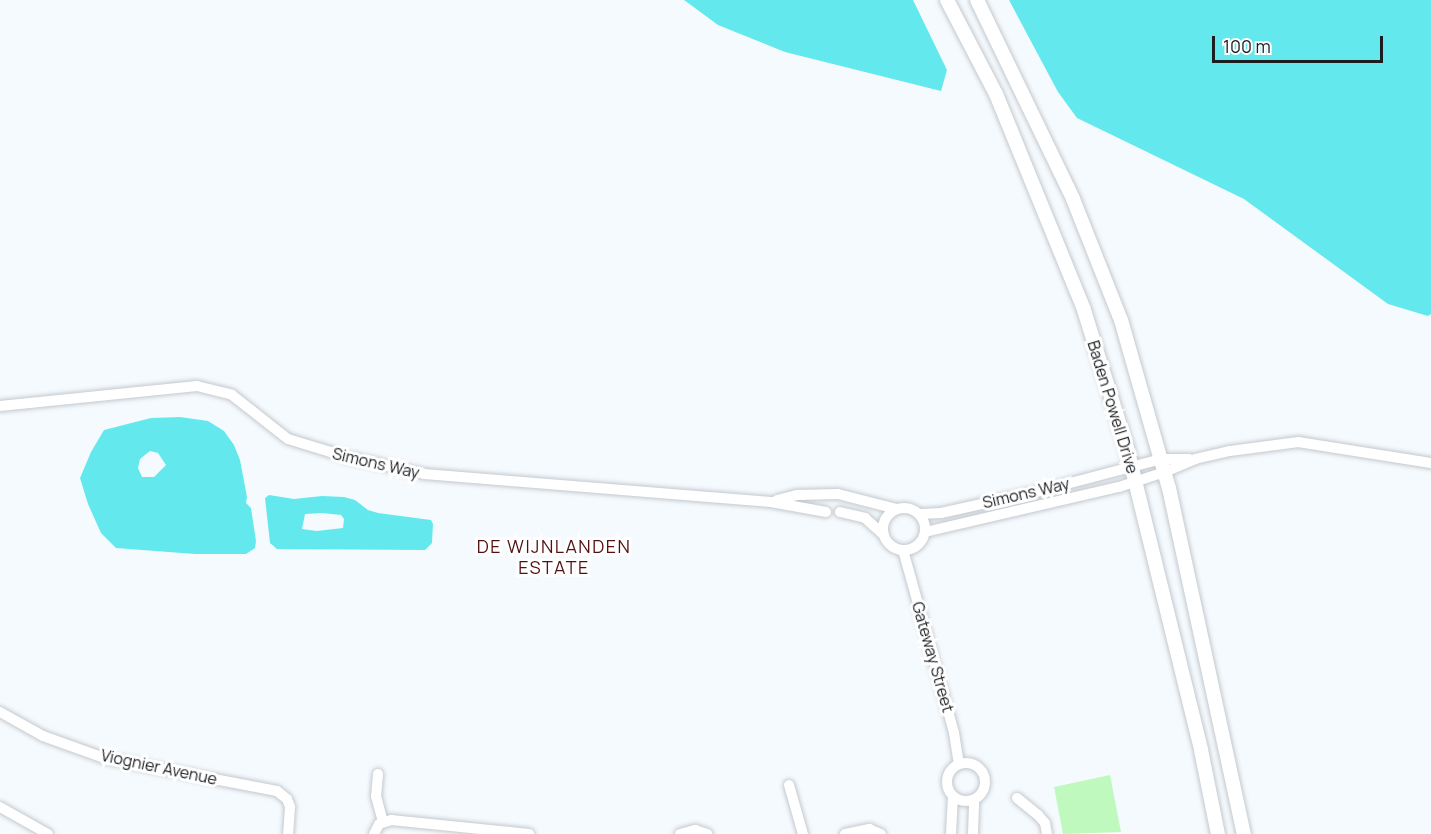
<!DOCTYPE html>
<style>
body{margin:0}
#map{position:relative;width:1431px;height:834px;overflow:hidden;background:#f5fafe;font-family:Manrope,sans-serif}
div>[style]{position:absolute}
.green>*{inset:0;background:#bff9be}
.water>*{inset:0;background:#63e9ed}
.roads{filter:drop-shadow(0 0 2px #c3c9ce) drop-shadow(0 0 2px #c3c9ce)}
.minor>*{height:10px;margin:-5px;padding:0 5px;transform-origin:5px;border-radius:5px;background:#fff}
.minor>.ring{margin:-5px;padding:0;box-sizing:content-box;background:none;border:10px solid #fff;border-radius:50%}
.major>*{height:14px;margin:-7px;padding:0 7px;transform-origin:7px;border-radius:7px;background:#fff}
span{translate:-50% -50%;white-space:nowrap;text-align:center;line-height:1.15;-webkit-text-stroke:6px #fff;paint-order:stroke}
.street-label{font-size:16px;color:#1b1d1f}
.neighbourhood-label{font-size:18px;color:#541011;letter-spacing:1.5px}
.scale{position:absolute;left:1212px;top:36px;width:171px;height:27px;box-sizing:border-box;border:3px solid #1b1d1f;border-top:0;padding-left:8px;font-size:18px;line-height:21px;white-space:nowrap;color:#1b1d1f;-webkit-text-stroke:4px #fff;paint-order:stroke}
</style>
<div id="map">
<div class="green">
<div style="clip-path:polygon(1110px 775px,1121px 832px,1063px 834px,1054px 787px)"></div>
</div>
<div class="water">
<div style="clip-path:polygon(684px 0,913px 0,947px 70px,941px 91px,785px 52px,718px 25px)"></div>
<div style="clip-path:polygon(1009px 0,1431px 0,1431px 314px,1428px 316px,1388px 304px,1244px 199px,1077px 118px,1058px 92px)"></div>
<div style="clip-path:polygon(evenodd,180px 417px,208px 421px,224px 431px,234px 445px,240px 460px,247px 497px,246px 503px,251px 508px,256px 541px,255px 548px,246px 554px,195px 554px,116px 548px,101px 533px,88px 504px,80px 478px,91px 452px,104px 430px,151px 418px,180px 417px,150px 451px,158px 453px,166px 465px,154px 477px,142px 477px,138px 468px,140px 459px,150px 451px)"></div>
<div style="clip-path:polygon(evenodd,269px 495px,294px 499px,322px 496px,344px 497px,355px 500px,368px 510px,378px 513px,431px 520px,433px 524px,432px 543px,425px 550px,277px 549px,270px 543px,265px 498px,269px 495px,322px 513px,341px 515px,344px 519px,343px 528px,317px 531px,302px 529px,305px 514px,322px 513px)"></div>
</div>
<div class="roads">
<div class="minor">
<div style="left:0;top:406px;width:198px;rotate:-5.8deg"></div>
<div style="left:197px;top:386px;width:36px;rotate:14deg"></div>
<div style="left:232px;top:395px;width:71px;rotate:38.2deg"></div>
<div style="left:288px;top:439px;width:62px;rotate:17deg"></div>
<div style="left:347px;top:457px;width:79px;rotate:12.4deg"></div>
<div style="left:424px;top:474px;width:348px;rotate:4.6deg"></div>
<div style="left:771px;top:502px;width:56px;rotate:10.3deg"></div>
<div style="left:777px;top:500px;width:21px;rotate:-14deg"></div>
<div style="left:797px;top:495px;width:41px;rotate:-1.4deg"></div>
<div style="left:838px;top:494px;width:61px;rotate:14.3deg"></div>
<div class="ring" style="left:883px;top:508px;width:32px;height:32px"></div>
<div style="left:840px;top:512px;width:26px;rotate:13deg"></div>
<div style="left:865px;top:518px;width:25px;rotate:42deg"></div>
<div style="left:920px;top:514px;width:21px;rotate:-3deg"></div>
<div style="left:941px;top:513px;width:101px;rotate:-12.5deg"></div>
<div style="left:1040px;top:491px;width:125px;rotate:-14.8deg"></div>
<div style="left:1161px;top:459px;width:28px"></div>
<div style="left:925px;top:532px;width:199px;rotate:-13.1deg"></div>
<div style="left:1119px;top:487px;width:48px;rotate:-18.1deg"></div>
<div style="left:1165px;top:472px;width:33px;rotate:-23deg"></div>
<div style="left:1195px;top:459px;width:36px;rotate:-13deg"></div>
<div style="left:1230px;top:451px;width:69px;rotate:-7.5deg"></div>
<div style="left:1298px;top:442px;width:135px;rotate:9deg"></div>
<div style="left:903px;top:550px;width:190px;rotate:74.4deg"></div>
<div style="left:954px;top:733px;width:31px;rotate:81deg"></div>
<div style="left:0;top:712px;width:49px;rotate:29.2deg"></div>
<div style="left:43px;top:736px;width:65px;rotate:19.8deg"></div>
<div style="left:104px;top:758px;width:176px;rotate:10.8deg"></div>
<div style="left:277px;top:791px;width:13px;rotate:39deg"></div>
<div style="left:287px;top:799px;width:9px;rotate:69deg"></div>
<div style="left:290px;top:807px;width:27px;rotate:94deg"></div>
<div class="ring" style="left:947px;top:763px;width:28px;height:28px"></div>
<div style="left:378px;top:774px;width:22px;rotate:95deg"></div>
<div style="left:376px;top:796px;width:27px;rotate:75deg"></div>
<div style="left:789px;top:785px;width:51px;rotate:74.1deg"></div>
<div style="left:1017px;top:798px;width:27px;rotate:39deg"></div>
<div style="left:1038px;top:815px;width:11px;rotate:49deg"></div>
<div style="left:1045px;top:823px;width:11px;rotate:80deg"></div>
<div style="left:0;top:807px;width:55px;rotate:29.4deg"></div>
<div style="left:374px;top:834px;width:11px;rotate:-63deg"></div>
<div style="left:379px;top:824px;width:13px;rotate:-18deg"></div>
<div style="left:391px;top:820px;width:139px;rotate:5.8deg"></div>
<div style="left:680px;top:834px;width:16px;rotate:-15deg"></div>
<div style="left:695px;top:830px;width:13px;rotate:18deg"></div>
<div style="left:845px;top:834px;width:25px;rotate:-12deg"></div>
<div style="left:869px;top:829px;width:13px;rotate:23deg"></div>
<div style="left:951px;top:834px;width:37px;rotate:-87deg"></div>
<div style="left:973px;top:834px;width:34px;rotate:-88deg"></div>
</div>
<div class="major">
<div style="left:947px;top:0;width:106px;rotate:62.5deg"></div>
<div style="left:996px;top:94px;width:233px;rotate:67.8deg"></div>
<div style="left:1084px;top:310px;width:145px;rotate:72.7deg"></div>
<div style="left:1127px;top:448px;width:311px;rotate:76.2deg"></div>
<div style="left:1201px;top:750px;width:86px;rotate:78.6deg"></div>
<div style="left:977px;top:0;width:221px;rotate:64.2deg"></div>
<div style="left:1073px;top:199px;width:130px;rotate:68.4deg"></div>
<div style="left:1121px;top:320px;width:175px;rotate:74.1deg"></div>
<div style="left:1169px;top:488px;width:354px;rotate:77.8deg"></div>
</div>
</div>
<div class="street-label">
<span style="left:1113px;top:407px;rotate:73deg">Baden Powell Drive</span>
<span style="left:376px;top:463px;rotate:13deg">Simons Way</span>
<span style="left:1026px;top:493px;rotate:-13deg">Simons Way</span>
<span style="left:933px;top:657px;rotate:74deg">Gateway Street</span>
<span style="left:159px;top:767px;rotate:12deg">Viognier Avenue</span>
</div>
<div class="neighbourhood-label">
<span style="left:554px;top:557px">DE WIJNLANDEN<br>ESTATE</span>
</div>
<div class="scale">100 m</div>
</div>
